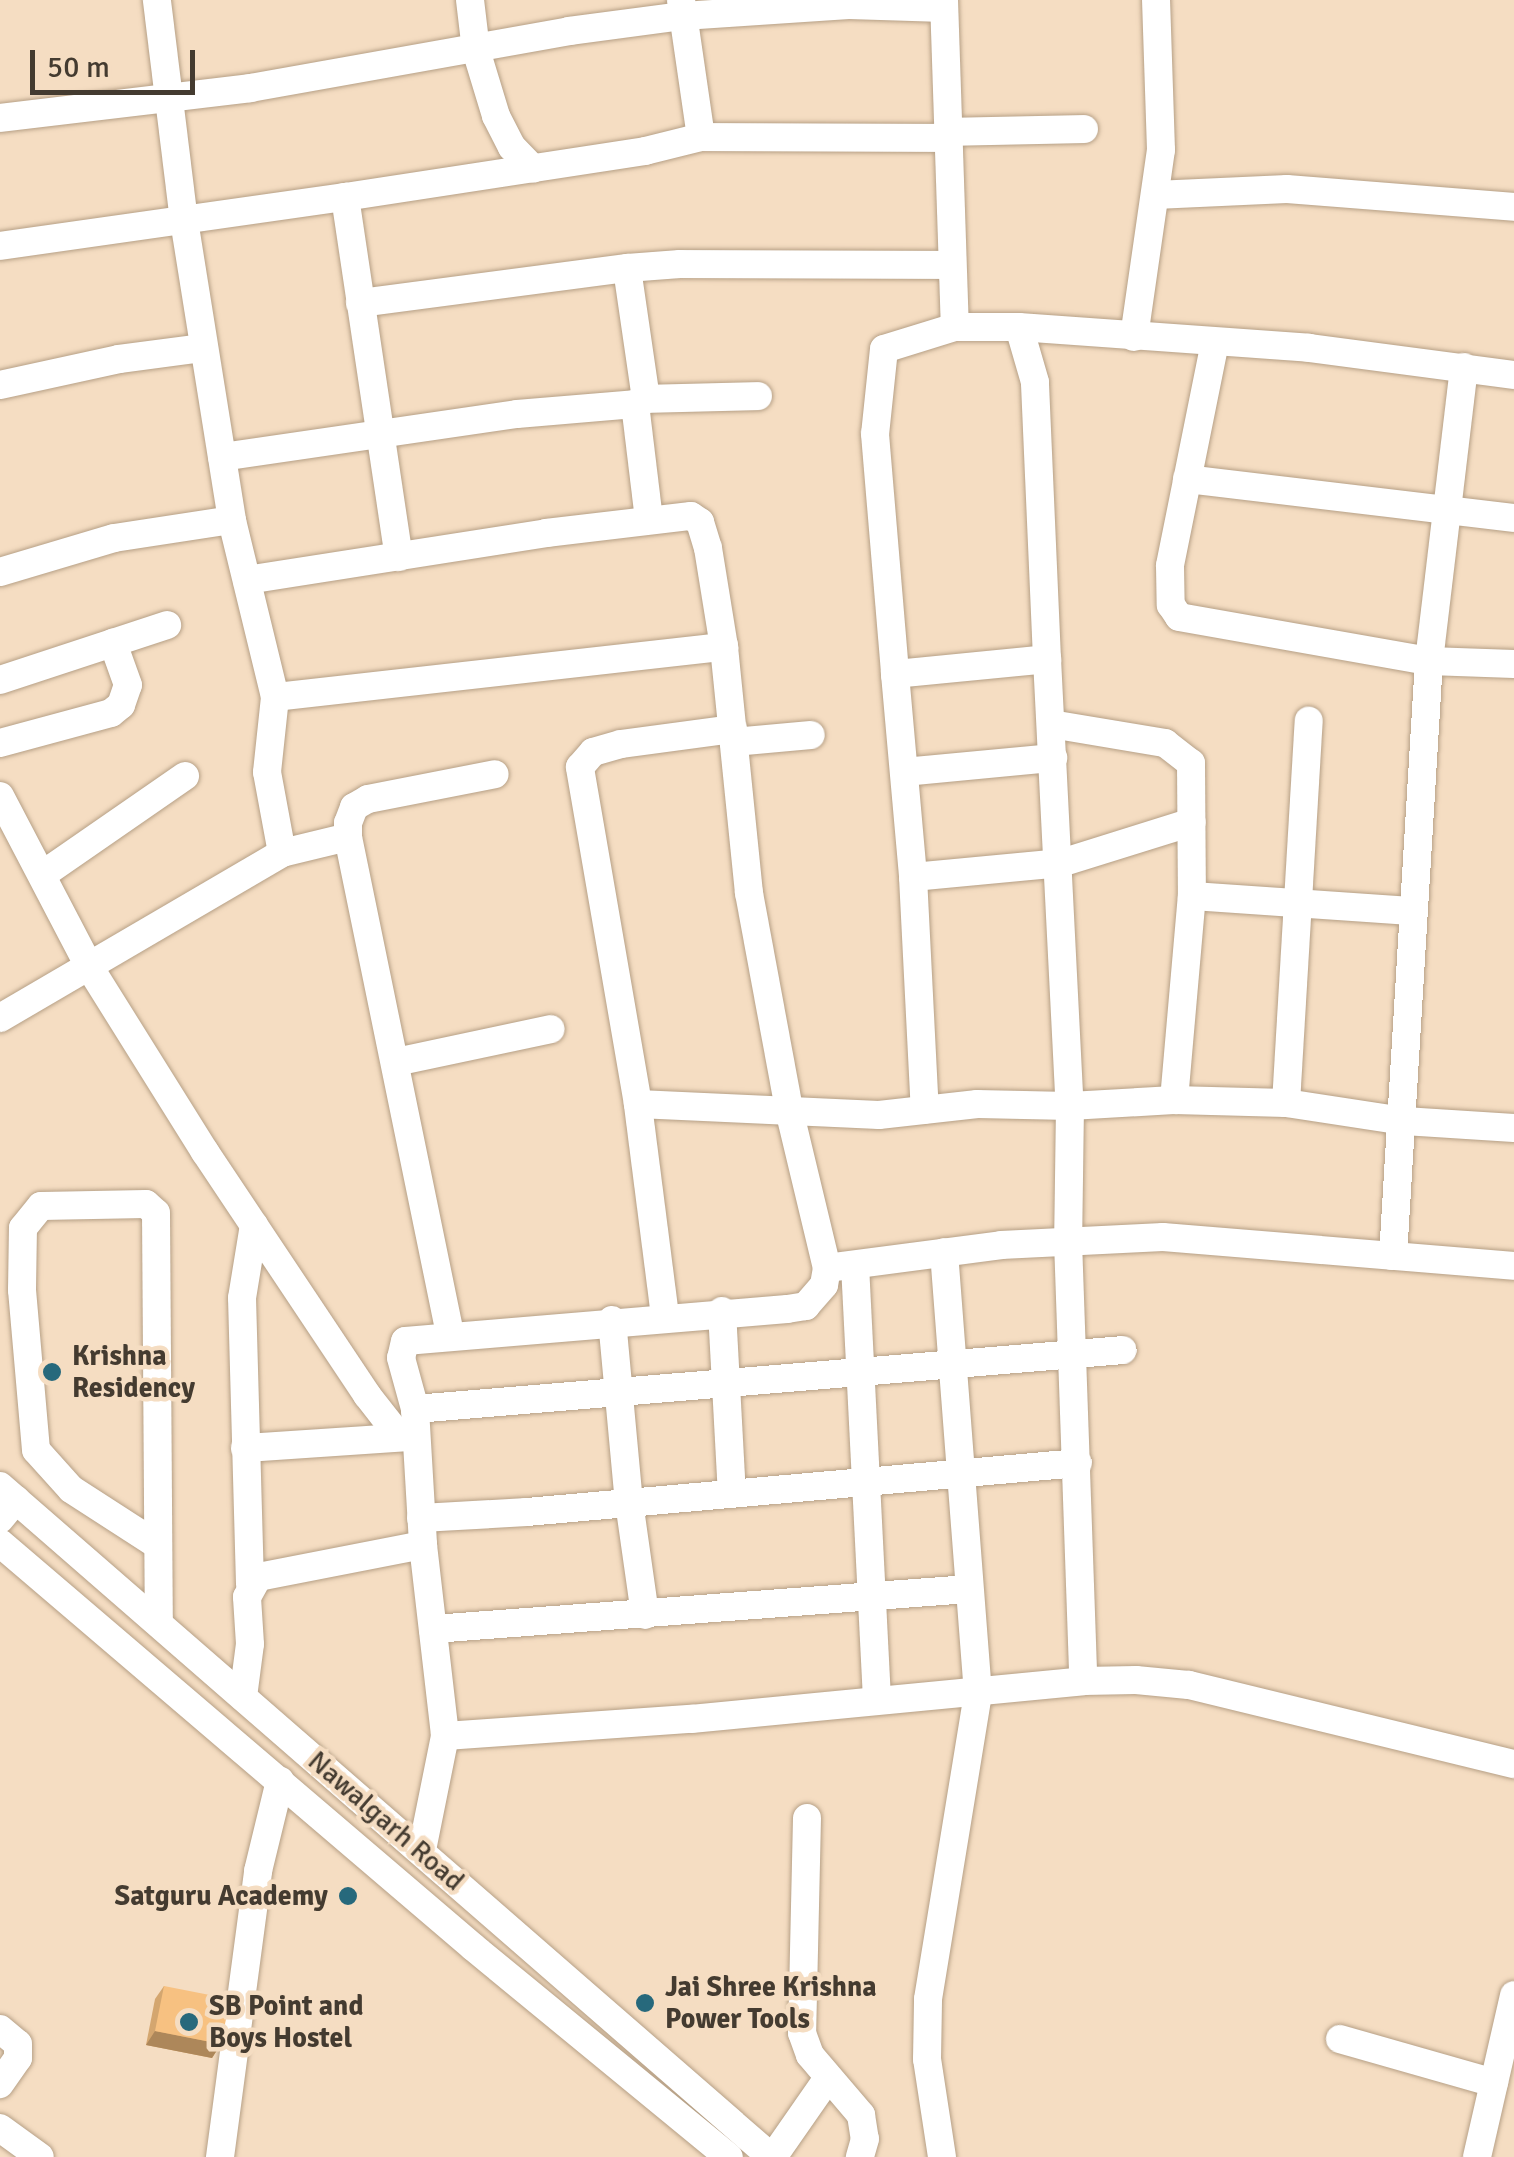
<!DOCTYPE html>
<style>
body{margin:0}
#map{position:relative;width:1514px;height:2157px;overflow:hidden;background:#f5ddc2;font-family:Signika,sans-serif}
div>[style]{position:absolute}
.roads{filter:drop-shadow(0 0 2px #b6a086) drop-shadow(0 0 2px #b6a086)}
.minor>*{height:28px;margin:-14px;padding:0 14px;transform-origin:14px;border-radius:14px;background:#fff}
.wall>*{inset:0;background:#d4a66f}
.shaded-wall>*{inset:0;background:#ad875a}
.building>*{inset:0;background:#f7c181}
.dots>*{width:28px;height:28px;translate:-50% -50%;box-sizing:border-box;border:5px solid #f5ddc2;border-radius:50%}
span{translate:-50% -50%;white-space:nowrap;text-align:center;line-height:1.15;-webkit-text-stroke:9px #f5ddc2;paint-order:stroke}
.poi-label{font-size:28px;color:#443b30;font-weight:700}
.left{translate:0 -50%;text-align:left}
.right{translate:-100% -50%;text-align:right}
.street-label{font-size:28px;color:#443b30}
.scale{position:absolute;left:30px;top:50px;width:165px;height:45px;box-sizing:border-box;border:5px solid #443b30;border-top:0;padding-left:12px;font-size:30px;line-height:35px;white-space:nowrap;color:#443b30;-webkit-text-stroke:8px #f5ddc2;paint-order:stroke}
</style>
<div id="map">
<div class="roads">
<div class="minor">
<div style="left:470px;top:0;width:50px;rotate:83.2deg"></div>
<div style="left:476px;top:50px;width:69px;rotate:73.1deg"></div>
<div style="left:496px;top:116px;width:35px;rotate:63deg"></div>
<div style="left:512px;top:147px;width:30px;rotate:46deg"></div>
<div style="left:681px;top:0;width:138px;rotate:81.7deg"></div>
<div style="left:944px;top:0;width:327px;rotate:88.1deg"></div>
<div style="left:955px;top:327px;width:74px;rotate:162.8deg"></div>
<div style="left:884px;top:349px;width:85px;rotate:96deg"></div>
<div style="left:875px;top:434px;width:241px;rotate:85.2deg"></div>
<div style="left:895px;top:674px;width:153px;rotate:-5.6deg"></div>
<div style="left:1047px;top:659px;width:277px;rotate:-92.5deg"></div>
<div style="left:1035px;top:382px;width:57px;rotate:-106.2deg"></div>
<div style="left:1019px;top:327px;width:291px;rotate:4.1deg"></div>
<div style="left:1309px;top:348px;width:207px;rotate:7.5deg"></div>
<div style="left:0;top:118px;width:252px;rotate:-6.8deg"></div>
<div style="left:250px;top:88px;width:324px;rotate:-10.1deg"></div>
<div style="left:569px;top:31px;width:115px;rotate:-7.5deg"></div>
<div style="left:683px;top:16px;width:166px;rotate:-3.8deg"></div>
<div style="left:849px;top:5px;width:95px;rotate:1.8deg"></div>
<div style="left:946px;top:132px;width:138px;rotate:-1.2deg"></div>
<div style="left:1155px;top:195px;width:132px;rotate:-2.6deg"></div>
<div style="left:1287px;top:189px;width:228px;rotate:4.5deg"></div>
<div style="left:345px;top:197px;width:304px;rotate:-8.7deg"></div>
<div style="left:645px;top:151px;width:58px;rotate:-14deg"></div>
<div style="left:701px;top:137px;width:245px;rotate:0.2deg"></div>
<div style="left:0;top:246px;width:348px;rotate:-8.1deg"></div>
<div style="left:345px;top:197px;width:364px;rotate:81.5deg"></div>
<div style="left:360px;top:303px;width:269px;rotate:-7.5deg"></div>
<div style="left:955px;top:327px;width:64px"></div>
<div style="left:1134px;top:337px;width:189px;rotate:-81.8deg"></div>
<div style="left:1161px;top:150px;width:150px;rotate:-91.9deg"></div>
<div style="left:1215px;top:342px;width:228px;rotate:101.4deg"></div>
<div style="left:1170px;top:566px;width:39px;rotate:89deg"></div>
<div style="left:1171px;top:605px;width:14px;rotate:56deg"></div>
<div style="left:1179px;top:617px;width:254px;rotate:10deg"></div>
<div style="left:1429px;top:661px;width:85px;rotate:2deg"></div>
<div style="left:0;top:385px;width:122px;rotate:-12.3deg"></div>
<div style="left:119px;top:359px;width:85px;rotate:-7.5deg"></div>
<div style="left:646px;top:399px;width:112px;rotate:-1.5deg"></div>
<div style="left:635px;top:404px;width:116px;rotate:83.1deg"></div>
<div style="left:222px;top:457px;width:298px;rotate:-8.3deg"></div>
<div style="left:517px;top:414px;width:118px;rotate:-4.8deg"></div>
<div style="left:635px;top:404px;width:12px;rotate:-24deg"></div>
<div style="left:646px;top:399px;width:132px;rotate:-98.3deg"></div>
<div style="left:627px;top:268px;width:53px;rotate:-4.3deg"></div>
<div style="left:680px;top:264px;width:272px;rotate:0.2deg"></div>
<div style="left:1187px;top:479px;width:329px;rotate:6.8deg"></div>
<div style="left:0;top:572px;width:119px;rotate:-16.6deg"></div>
<div style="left:114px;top:538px;width:119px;rotate:-8.7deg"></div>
<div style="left:232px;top:520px;width:303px;rotate:-99.1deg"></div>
<div style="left:184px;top:221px;width:223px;rotate:-97deg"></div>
<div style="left:247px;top:580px;width:303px;rotate:-8.9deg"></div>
<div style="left:546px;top:533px;width:146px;rotate:-6.7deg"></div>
<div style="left:691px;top:516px;width:11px;rotate:34deg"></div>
<div style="left:700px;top:522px;width:27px;rotate:73deg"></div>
<div style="left:708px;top:548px;width:100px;rotate:80.8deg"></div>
<div style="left:1047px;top:659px;width:448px;rotate:87.1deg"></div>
<div style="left:1070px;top:1106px;width:135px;rotate:90.8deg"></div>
<div style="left:1068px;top:1241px;width:440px;rotate:88deg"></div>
<div style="left:895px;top:674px;width:204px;rotate:84.9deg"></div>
<div style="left:913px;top:877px;width:233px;rotate:87.1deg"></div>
<div style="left:0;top:680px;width:176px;rotate:-18.2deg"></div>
<div style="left:275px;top:697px;width:452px;rotate:-6.4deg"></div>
<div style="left:724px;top:647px;width:247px;rotate:84.2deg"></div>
<div style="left:749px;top:893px;width:225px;rotate:79.5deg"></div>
<div style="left:790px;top:1114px;width:158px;rotate:76.5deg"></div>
<div style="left:827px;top:1268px;width:17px;rotate:100deg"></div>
<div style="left:824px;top:1285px;width:28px;rotate:131deg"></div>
<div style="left:806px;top:1306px;width:19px;rotate:171deg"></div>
<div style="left:787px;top:1309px;width:383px;rotate:175.2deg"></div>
<div style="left:405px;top:1341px;width:17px;rotate:103deg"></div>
<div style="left:401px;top:1358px;width:53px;rotate:74.6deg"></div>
<div style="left:415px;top:1409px;width:136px;rotate:86.6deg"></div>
<div style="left:1051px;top:724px;width:116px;rotate:9.5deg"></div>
<div style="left:1165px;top:743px;width:33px;rotate:38deg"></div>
<div style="left:1191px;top:763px;width:133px;rotate:89.6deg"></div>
<div style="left:1192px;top:896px;width:220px;rotate:3.9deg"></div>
<div style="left:734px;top:742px;width:77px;rotate:-5.2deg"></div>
<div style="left:0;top:743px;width:115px;rotate:-15.1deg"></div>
<div style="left:111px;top:713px;width:13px;rotate:-39deg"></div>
<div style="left:121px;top:705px;width:21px;rotate:-71deg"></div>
<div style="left:128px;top:685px;width:45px;rotate:-109.7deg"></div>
<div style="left:904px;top:772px;width:150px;rotate:-5.4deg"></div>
<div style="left:0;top:796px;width:194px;rotate:62.4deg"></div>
<div style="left:90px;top:968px;width:217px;rotate:58deg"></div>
<div style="left:205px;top:1152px;width:292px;rotate:56.3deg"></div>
<div style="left:367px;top:1395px;width:52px;rotate:52deg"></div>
<div style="left:348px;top:837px;width:507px;rotate:78.4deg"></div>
<div style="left:282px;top:853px;width:68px;rotate:-13.6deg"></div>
<div style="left:348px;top:837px;width:14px;rotate:-90deg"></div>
<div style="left:348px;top:823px;width:17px;rotate:-69deg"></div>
<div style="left:354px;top:807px;width:16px;rotate:-30deg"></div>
<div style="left:368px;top:799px;width:129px;rotate:-11.1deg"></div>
<div style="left:42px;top:875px;width:174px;rotate:-34.7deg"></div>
<div style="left:913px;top:877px;width:149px;rotate:-5.4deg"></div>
<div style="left:1061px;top:863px;width:137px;rotate:-17.4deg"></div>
<div style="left:0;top:1018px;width:327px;rotate:-30.3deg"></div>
<div style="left:282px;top:853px;width:82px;rotate:-100.5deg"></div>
<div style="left:267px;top:772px;width:75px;rotate:-83.9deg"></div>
<div style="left:275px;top:697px;width:182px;rotate:-103.7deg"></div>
<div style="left:396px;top:1062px;width:158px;rotate:-12deg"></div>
<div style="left:1174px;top:1100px;width:205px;rotate:-85deg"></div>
<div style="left:1286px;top:1103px;width:383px;rotate:-86.6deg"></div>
<div style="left:638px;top:1104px;width:241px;rotate:2.6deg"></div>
<div style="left:879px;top:1115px;width:99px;rotate:-6.4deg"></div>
<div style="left:977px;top:1104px;width:93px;rotate:1.2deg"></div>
<div style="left:1070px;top:1106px;width:104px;rotate:-3.3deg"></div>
<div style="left:1174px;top:1100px;width:112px;rotate:1.5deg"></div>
<div style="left:1286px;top:1103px;width:119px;rotate:8.7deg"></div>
<div style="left:1404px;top:1121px;width:110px;rotate:3.6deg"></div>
<div style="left:1393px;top:1256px;width:596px;rotate:-86.54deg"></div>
<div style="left:1429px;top:661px;width:296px;rotate:-83.2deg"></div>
<div style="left:855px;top:1265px;width:434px;rotate:87.1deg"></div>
<div style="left:827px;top:1268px;width:176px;rotate:-7.5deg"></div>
<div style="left:1001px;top:1245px;width:162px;rotate:-2.8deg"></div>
<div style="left:1163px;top:1237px;width:352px;rotate:4.7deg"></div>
<div style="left:722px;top:1311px;width:182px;rotate:86.9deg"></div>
<div style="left:665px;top:1316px;width:214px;rotate:-97.3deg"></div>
<div style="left:638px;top:1104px;width:342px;rotate:-99.8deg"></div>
<div style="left:580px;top:767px;width:20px;rotate:-49deg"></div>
<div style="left:593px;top:752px;width:29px;rotate:-16deg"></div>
<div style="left:621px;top:744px;width:113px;rotate:-7.6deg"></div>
<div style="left:612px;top:1320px;width:183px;rotate:84.7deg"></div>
<div style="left:629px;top:1502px;width:114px;rotate:81.9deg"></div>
<div style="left:415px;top:1409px;width:710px;rotate:-4.76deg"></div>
<div style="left:245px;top:1448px;width:165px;rotate:-3.8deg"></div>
<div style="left:0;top:1486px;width:1022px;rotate:41.03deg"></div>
<div style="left:421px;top:1518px;width:106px;rotate:-3.2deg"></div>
<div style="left:527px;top:1512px;width:553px;rotate:-5.08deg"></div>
<div style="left:0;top:1519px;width:25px;rotate:-50deg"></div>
<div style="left:0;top:1543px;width:622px;rotate:40.5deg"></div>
<div style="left:473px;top:1947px;width:331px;rotate:39.4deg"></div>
<div style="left:156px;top:1544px;width:101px;rotate:-147.1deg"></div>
<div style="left:71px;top:1489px;width:52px;rotate:-131.9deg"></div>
<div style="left:36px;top:1450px;width:161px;rotate:-95deg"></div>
<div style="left:22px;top:1290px;width:62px;rotate:-89.1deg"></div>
<div style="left:23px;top:1228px;width:28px;rotate:-51deg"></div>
<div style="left:41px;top:1206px;width:105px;rotate:-1.1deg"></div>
<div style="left:146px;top:1204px;width:13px;rotate:42deg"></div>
<div style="left:156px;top:1213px;width:410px;rotate:89.6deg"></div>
<div style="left:250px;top:1584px;width:286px;rotate:-91.6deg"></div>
<div style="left:242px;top:1298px;width:74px;rotate:-80.7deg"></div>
<div style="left:433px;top:1629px;width:537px;rotate:-4.27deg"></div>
<div style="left:243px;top:1697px;width:53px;rotate:-82.5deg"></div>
<div style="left:250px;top:1644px;width:47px;rotate:-93.7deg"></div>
<div style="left:247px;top:1597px;width:23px;rotate:-61deg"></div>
<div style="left:258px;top:1577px;width:168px;rotate:-11deg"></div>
<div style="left:423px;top:1545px;width:192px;rotate:83.4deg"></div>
<div style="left:445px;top:1736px;width:116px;rotate:101.4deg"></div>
<div style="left:445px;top:1736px;width:247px;rotate:-4deg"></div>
<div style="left:691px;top:1719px;width:394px;rotate:-5.5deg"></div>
<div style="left:1083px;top:1681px;width:53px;rotate:-1.1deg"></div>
<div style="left:1136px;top:1680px;width:53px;rotate:5.4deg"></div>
<div style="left:1189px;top:1685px;width:334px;rotate:13.7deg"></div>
<div style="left:807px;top:1818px;width:215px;rotate:91.3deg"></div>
<div style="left:802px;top:2033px;width:23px;rotate:70deg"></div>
<div style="left:810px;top:2055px;width:79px;rotate:49.6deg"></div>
<div style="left:861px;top:2115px;width:24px;rotate:81deg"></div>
<div style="left:865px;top:2139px;width:19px;rotate:106deg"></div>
<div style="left:0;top:2029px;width:23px;rotate:40deg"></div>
<div style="left:18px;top:2044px;width:14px;rotate:90deg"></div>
<div style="left:18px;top:2058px;width:32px;rotate:125deg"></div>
<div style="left:1340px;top:2039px;width:160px;rotate:15.9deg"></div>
<div style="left:0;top:2128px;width:49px;rotate:35.9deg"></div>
<div style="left:220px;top:2157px;width:289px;rotate:-82.4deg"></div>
<div style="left:258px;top:1871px;width:93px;rotate:-76.3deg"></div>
<div style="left:773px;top:2157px;width:96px;rotate:-55.2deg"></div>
<div style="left:942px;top:2157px;width:99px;rotate:-98.7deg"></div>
<div style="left:927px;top:2059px;width:60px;rotate:-89deg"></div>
<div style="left:928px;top:1999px;width:309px;rotate:-80.7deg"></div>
<div style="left:978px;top:1694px;width:443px;rotate:-94.4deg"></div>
<div style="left:1477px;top:2157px;width:166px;rotate:-77.1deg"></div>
</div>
</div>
<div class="wall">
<div style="clip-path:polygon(164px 1986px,221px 2044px,212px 2058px,146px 2045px,155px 1999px)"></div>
</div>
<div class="shaded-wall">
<div style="clip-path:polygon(155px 2031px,221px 2044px,212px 2058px,146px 2045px)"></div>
</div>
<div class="building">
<div style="clip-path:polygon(164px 1986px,230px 1999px,221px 2044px,155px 2031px)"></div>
</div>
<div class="dots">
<div style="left:52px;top:1372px;background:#27697c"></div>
<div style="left:348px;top:1896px;background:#27697c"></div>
<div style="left:645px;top:2003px;background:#27697c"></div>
<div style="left:189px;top:2022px;background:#27697c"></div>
</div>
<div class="poi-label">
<span class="left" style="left:72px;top:1372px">Krishna<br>Residency</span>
<span class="right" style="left:328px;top:1896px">Satguru Academy</span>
<span class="left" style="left:665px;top:2003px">Jai Shree Krishna<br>Power Tools</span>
<span class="left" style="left:209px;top:2022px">SB Point and<br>Boys Hostel</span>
</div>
<div class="street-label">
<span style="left:386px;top:1821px;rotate:41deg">Nawalgarh Road</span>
</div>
<div class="scale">50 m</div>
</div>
